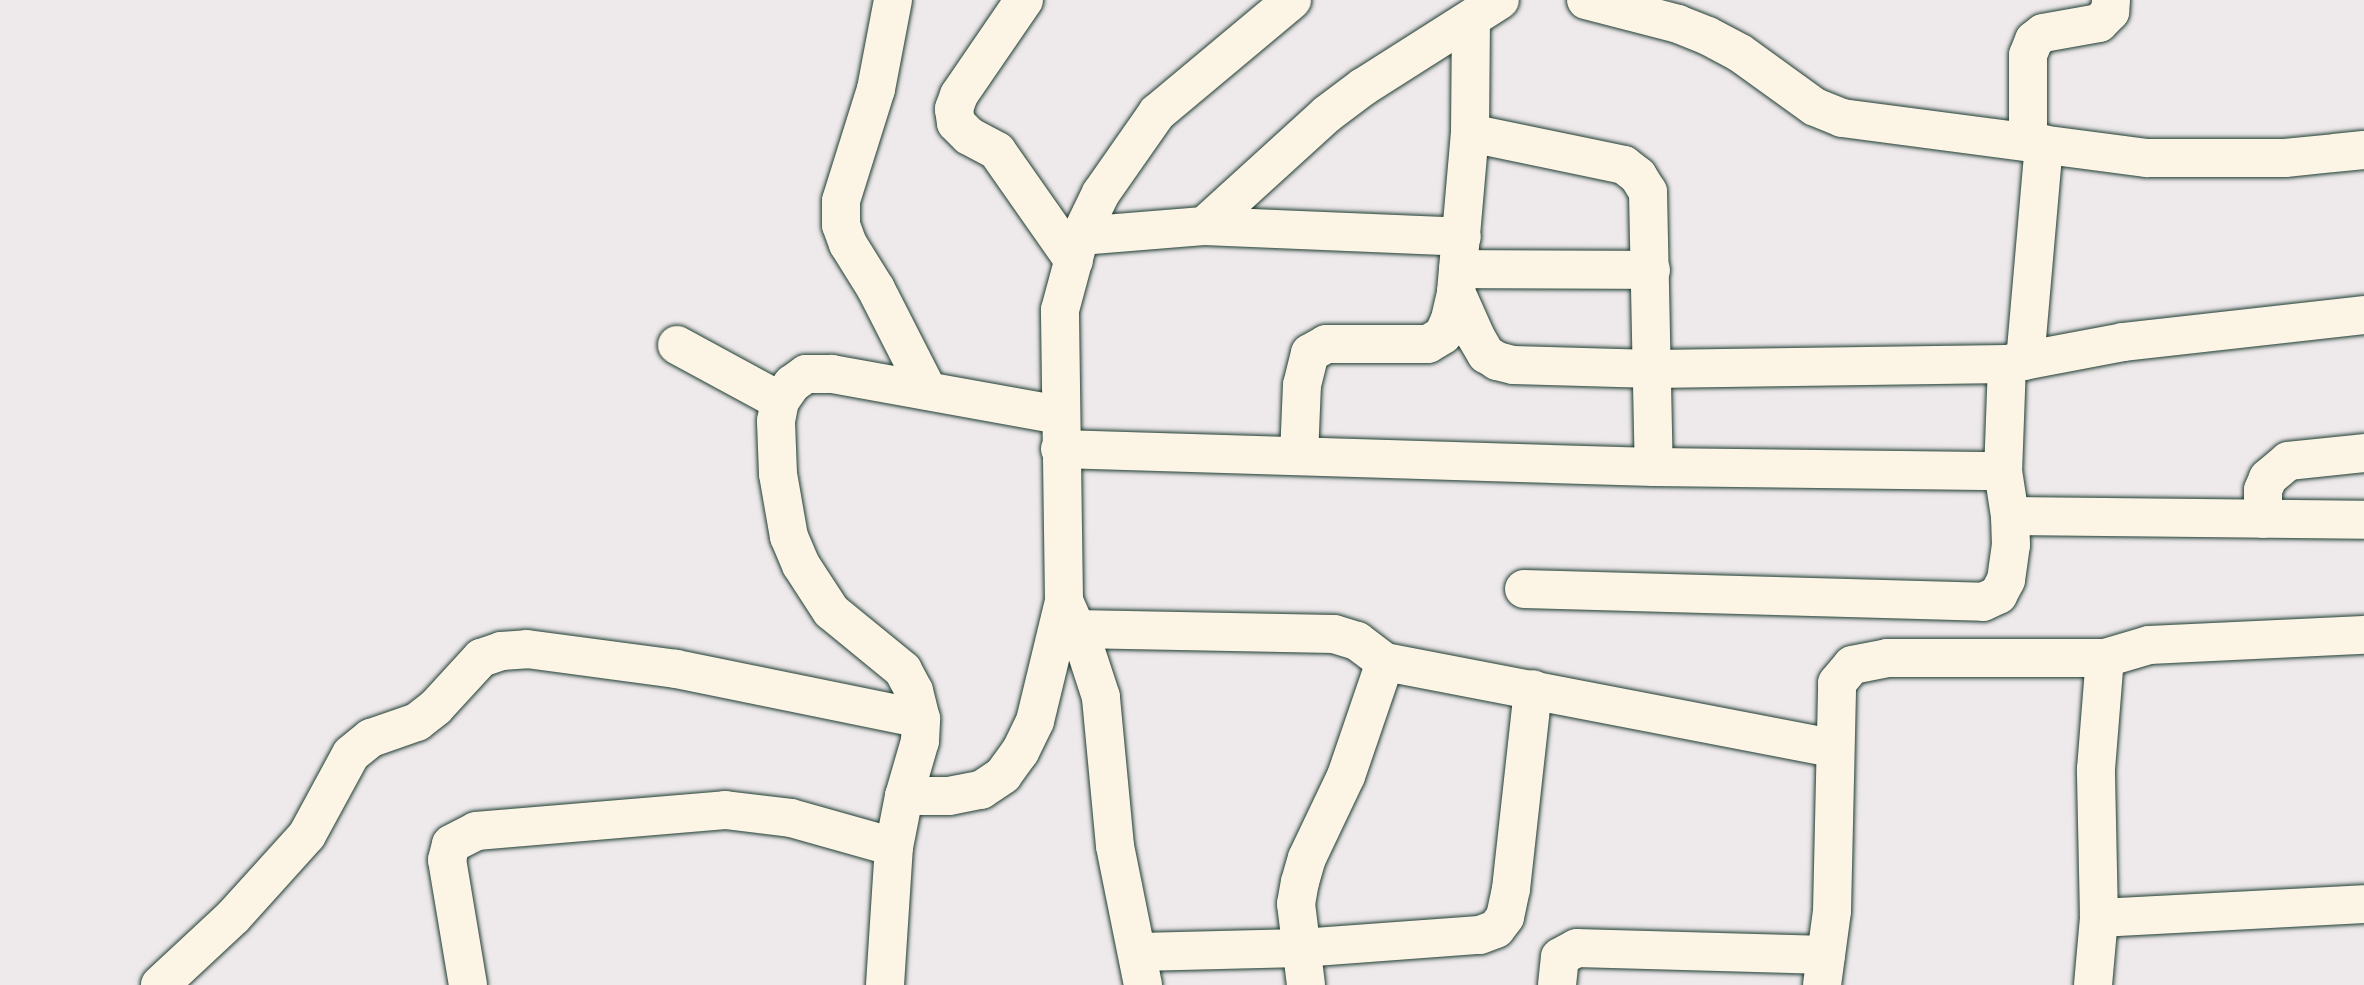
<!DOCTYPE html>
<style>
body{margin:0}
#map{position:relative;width:2364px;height:985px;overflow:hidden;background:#eee9ea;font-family:"Shantell Sans",sans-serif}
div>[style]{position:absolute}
.roads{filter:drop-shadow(0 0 2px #1f3d34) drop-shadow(0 0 2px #1f3d34)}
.minor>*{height:38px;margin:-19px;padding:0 19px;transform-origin:19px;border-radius:19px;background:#fcf5e5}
span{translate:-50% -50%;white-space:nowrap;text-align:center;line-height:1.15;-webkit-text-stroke:6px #fcf5e5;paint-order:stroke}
</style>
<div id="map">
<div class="roads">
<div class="minor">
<div style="left:893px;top:0;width:91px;rotate:100.8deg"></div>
<div style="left:876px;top:89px;width:117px;rotate:107.4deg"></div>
<div style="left:841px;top:201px;width:24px;rotate:90deg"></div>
<div style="left:841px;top:225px;width:20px;rotate:70deg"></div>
<div style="left:848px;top:244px;width:53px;rotate:58.1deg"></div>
<div style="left:876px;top:289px;width:114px;rotate:63deg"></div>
<div style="left:1024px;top:0;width:115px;rotate:124.4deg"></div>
<div style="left:959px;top:95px;width:15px;rotate:110deg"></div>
<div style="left:954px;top:109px;width:14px;rotate:82deg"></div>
<div style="left:956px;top:123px;width:18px;rotate:45deg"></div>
<div style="left:969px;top:136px;width:32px;rotate:28deg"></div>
<div style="left:997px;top:151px;width:134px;rotate:55deg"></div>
<div style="left:1586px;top:0;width:95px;rotate:14.6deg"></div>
<div style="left:1678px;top:24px;width:32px;rotate:22deg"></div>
<div style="left:1708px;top:36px;width:36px;rotate:28deg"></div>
<div style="left:1740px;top:53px;width:92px;rotate:35.8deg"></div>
<div style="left:1815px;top:107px;width:29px;rotate:22deg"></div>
<div style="left:1842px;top:118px;width:308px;rotate:7.5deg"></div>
<div style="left:2147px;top:158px;width:138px"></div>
<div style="left:2285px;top:158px;width:79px;rotate:-5.8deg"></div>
<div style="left:1470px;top:133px;width:157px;rotate:11.7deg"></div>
<div style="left:1624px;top:165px;width:18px;rotate:38deg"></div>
<div style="left:1638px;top:176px;width:19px;rotate:58deg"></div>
<div style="left:1648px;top:192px;width:275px;rotate:88.8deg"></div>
<div style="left:2028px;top:142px;width:87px;rotate:-90deg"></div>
<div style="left:2028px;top:55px;width:16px;rotate:-68deg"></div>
<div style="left:2034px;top:40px;width:11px;rotate:-38deg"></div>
<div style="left:2043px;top:33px;width:57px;rotate:-10.1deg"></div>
<div style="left:2099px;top:23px;width:16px;rotate:-45deg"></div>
<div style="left:2110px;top:12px;width:12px;rotate:-85deg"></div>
<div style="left:1204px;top:226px;width:166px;rotate:-42.3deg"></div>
<div style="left:1327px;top:114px;width:45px;rotate:-36.9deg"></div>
<div style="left:1363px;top:87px;width:162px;rotate:-32.4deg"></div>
<div style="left:1080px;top:236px;width:124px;rotate:-4.6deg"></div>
<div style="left:1204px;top:226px;width:258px;rotate:2.4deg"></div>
<div style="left:1458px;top:269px;width:193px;rotate:0.3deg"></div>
<div style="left:1456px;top:292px;width:49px;rotate:66deg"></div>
<div style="left:1476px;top:337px;width:20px;rotate:60deg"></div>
<div style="left:1486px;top:354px;width:13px;rotate:32deg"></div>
<div style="left:1497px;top:361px;width:16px;rotate:14deg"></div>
<div style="left:1513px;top:365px;width:140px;rotate:1.6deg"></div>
<div style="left:1653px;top:369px;width:354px;rotate:-0.8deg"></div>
<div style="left:2007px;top:364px;width:118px;rotate:-10.7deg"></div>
<div style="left:2123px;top:342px;width:243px;rotate:-6.4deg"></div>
<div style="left:677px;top:345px;width:117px;rotate:28.5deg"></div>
<div style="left:2025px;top:361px;width:218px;rotate:-85deg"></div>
<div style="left:2007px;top:364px;width:107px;rotate:92.1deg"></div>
<div style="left:2003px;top:471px;width:46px;rotate:81.2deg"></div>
<div style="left:2010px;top:516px;width:354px;rotate:0.6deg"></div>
<div style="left:1060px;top:449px;width:594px;rotate:1.74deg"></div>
<div style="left:1654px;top:467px;width:349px;rotate:0.7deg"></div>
<div style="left:1299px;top:456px;width:71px;rotate:-87.6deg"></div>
<div style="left:1302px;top:385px;width:33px;rotate:-76deg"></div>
<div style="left:1310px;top:353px;width:18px;rotate:-29deg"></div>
<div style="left:1326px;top:344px;width:102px"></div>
<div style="left:1428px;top:344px;width:17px;rotate:-31deg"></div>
<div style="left:1443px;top:335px;width:17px;rotate:-66deg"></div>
<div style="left:1450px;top:319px;width:28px;rotate:-77deg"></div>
<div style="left:1456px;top:292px;width:160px;rotate:-85deg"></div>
<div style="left:1470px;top:133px;width:114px;rotate:-89.5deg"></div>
<div style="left:2263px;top:519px;width:29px;rotate:-90deg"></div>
<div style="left:2263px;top:490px;width:13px;rotate:-67deg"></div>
<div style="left:2268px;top:478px;width:26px;rotate:-40deg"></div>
<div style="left:2288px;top:461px;width:76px;rotate:-6deg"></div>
<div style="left:1524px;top:589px;width:459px;rotate:1.6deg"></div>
<div style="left:1983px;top:602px;width:17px;rotate:-25deg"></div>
<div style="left:1998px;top:595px;width:17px;rotate:-62deg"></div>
<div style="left:2006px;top:580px;width:35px;rotate:-82deg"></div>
<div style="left:2011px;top:545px;width:29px;rotate:-92deg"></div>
<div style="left:1076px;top:629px;width:258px;rotate:1.1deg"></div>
<div style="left:1334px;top:634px;width:24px;rotate:17deg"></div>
<div style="left:1357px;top:641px;width:35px;rotate:37deg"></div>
<div style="left:1385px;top:662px;width:458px;rotate:10.9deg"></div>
<div style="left:904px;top:796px;width:45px"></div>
<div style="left:949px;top:796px;width:33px;rotate:-11deg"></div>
<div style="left:981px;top:790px;width:27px;rotate:-34deg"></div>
<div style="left:1003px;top:775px;width:29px;rotate:-54deg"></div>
<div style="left:1020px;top:752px;width:34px;rotate:-64deg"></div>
<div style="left:1035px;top:721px;width:123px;rotate:-76.4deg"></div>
<div style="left:2099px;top:918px;width:265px;rotate:-3deg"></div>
<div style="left:1139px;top:952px;width:162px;rotate:-1.4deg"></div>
<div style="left:1301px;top:948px;width:179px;rotate:-4.2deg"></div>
<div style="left:1480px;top:935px;width:17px;rotate:-21deg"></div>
<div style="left:1496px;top:929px;width:15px;rotate:-53deg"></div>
<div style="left:1505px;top:917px;width:29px;rotate:-78deg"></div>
<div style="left:1511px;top:889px;width:201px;rotate:-83.7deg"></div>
<div style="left:160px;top:985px;width:100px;rotate:-43deg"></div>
<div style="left:233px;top:917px;width:110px;rotate:-47.9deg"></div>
<div style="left:307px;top:835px;width:92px;rotate:-61.5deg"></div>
<div style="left:351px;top:754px;width:26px;rotate:-39deg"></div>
<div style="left:371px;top:738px;width:49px;rotate:-19.2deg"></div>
<div style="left:417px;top:722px;width:24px;rotate:-38deg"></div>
<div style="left:436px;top:707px;width:67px;rotate:-47.4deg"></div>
<div style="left:481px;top:658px;width:21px;rotate:-19deg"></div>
<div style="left:501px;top:651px;width:26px;rotate:-4deg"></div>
<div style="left:527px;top:649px;width:150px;rotate:7.6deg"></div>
<div style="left:676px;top:669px;width:250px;rotate:11.5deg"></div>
<div style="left:468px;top:985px;width:127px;rotate:-99.5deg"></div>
<div style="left:447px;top:860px;width:16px;rotate:-76deg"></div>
<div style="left:451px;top:844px;width:28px;rotate:-27deg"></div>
<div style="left:476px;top:831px;width:250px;rotate:-4.8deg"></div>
<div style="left:725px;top:810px;width:66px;rotate:6.9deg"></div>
<div style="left:791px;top:818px;width:107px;rotate:15.7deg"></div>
<div style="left:885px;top:985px;width:138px;rotate:-86.3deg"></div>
<div style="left:894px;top:847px;width:52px;rotate:-78.9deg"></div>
<div style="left:904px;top:796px;width:57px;rotate:-73.8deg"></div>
<div style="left:920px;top:741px;width:22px;rotate:-87deg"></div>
<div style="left:921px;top:719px;width:29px;rotate:-104deg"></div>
<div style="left:914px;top:691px;width:24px;rotate:-118deg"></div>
<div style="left:903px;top:670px;width:93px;rotate:-140.7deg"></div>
<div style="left:831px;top:611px;width:55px;rotate:-123.1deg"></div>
<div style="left:801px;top:565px;width:30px;rotate:-113deg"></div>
<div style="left:789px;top:537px;width:64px;rotate:-99.9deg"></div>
<div style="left:778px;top:474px;width:53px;rotate:-92.2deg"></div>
<div style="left:776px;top:421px;width:20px;rotate:-79deg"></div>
<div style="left:780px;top:401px;width:21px;rotate:-55deg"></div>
<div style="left:792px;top:384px;width:17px;rotate:-36deg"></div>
<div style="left:806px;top:374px;width:26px"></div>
<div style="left:832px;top:374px;width:232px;rotate:10.2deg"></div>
<div style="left:1143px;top:985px;width:142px;rotate:-101.4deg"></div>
<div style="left:1115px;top:846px;width:150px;rotate:-95.4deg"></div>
<div style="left:1101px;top:697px;width:48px;rotate:-108.1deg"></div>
<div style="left:1086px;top:651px;width:55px;rotate:-113.7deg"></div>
<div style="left:1064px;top:601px;width:291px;rotate:-90.8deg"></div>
<div style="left:1060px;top:310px;width:77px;rotate:-74.9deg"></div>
<div style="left:1080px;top:236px;width:48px;rotate:-64deg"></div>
<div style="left:1101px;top:193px;width:98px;rotate:-55deg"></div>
<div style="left:1157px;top:113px;width:176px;rotate:-39.9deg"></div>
<div style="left:1306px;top:985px;width:82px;rotate:-97deg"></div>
<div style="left:1296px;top:904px;width:22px;rotate:-80deg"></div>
<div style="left:1300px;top:882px;width:25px;rotate:-74deg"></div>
<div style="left:1307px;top:858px;width:91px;rotate:-64.6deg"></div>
<div style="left:1346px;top:776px;width:120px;rotate:-71.1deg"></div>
<div style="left:1557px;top:985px;width:28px;rotate:-84deg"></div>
<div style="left:1560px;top:957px;width:19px;rotate:-28deg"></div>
<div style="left:1577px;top:948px;width:249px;rotate:1.6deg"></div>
<div style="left:1822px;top:985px;width:75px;rotate:-82.3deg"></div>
<div style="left:1832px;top:911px;width:228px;rotate:-88.7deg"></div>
<div style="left:1837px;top:683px;width:23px;rotate:-50deg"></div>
<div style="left:1852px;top:665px;width:36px;rotate:-11deg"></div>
<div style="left:1887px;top:658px;width:218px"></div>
<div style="left:2093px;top:985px;width:67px;rotate:-84.9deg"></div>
<div style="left:2099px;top:918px;width:149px;rotate:-91.2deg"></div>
<div style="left:2096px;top:769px;width:111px;rotate:-85.4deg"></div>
<div style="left:2105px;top:658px;width:46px;rotate:-16.5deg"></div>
<div style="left:2149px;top:645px;width:215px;rotate:-2.7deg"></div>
</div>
</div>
</div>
